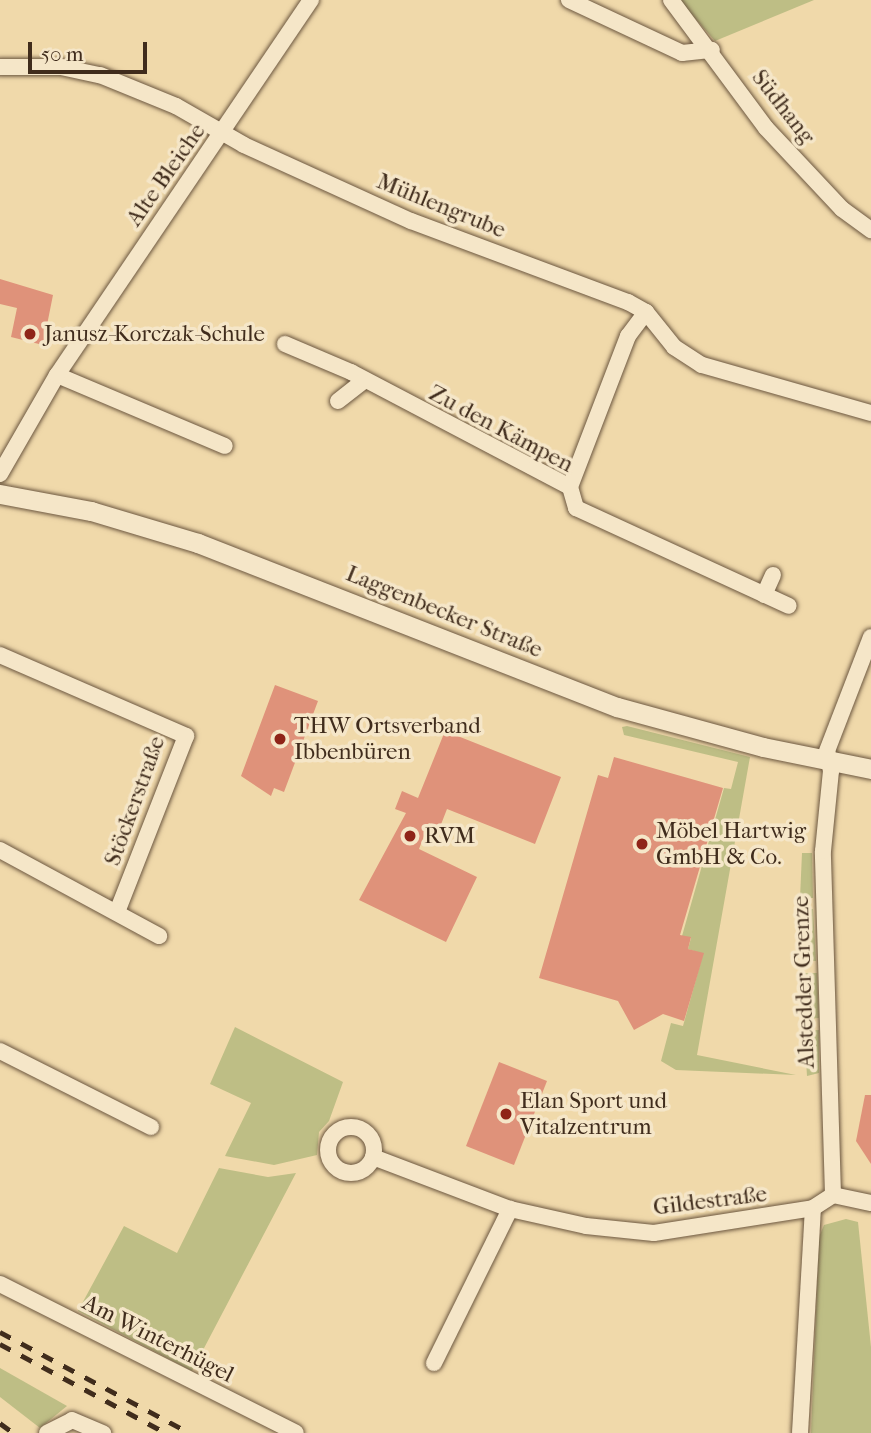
<!DOCTYPE html>
<meta charset="utf-8">
<style>
body{margin:0}
#map{position:relative;width:871px;height:1433px;overflow:hidden;background:#f0d9aa;font-family:"IM FELL French Canon",serif}
div>[style]{position:absolute}
.green>*{inset:0;background:#bebe85}
.building>*{inset:0;background:#df927a}
.roads{filter:drop-shadow(0 0 2px #6c5740) drop-shadow(0 0 2px #6c5740)}
.minor>*{height:16px;margin:-8px;padding:0 8px;transform-origin:8px;border-radius:8px;background:#f5e6c8}
.minor>.ring{margin:-8px;padding:0;box-sizing:content-box;background:none;border:16px solid #f5e6c8;border-radius:50%}
.tertiary>*{height:19px;margin:-9.5px;padding:0 9.5px;transform-origin:9.5px;border-radius:9.5px;background:#f5e6c8}
.rail>*{height:4.5px;margin-top:-2.25px;transform-origin:0;background:repeating-linear-gradient(90deg,#402c1c 0 12px,transparent 0 24px)}
.dots>*{width:19px;height:19px;translate:-50% -50%;box-sizing:border-box;border:4px solid #f5e6c8;border-radius:50%}
span{translate:-50% -50%;white-space:nowrap;text-align:center;line-height:1.15;-webkit-text-stroke:7px #f5e6c8;paint-order:stroke}
.street-label{font-size:23px;color:#402c1c}
.poi-label{font-size:23px;color:#402c1c}
.left{translate:0 -50%;text-align:left}
.scale{position:absolute;left:28px;top:42px;width:119px;height:32px;box-sizing:border-box;border:4px solid #402c1c;border-top:0;padding-left:9px;font-size:21px;line-height:24px;white-space:nowrap;color:#402c1c;-webkit-text-stroke:5px #f5e6c8;paint-order:stroke}
</style>
<div id="map">
<div class="green">
<div style="clip-path:polygon(679px 0,814px 0,715px 41px)"></div>
<div style="clip-path:polygon(627px 726px,750px 757px,697px 1055px,796px 1075px,676px 1070px,661px 1061px,671px 1023px,683px 1026px,703px 954px,688px 949px,691px 938px,682px 936px,724px 788px,731px 789px,738px 762px,624px 735px,622px 727px)"></div>
<div style="clip-path:polygon(802px 853px,812px 853px,813px 898px,800px 898px)"></div>
<div style="clip-path:polygon(813px 909px,816px 961px,800px 961px,800px 910px)"></div>
<div style="clip-path:polygon(817px 973px,819px 1018px,804px 1019px,801px 973px)"></div>
<div style="clip-path:polygon(235px 1027px,343px 1082px,329px 1121px,319px 1132px,317px 1155px,274px 1165px,225px 1156px,251px 1103px,210px 1084px)"></div>
<div style="clip-path:polygon(819px 1030px,819px 1073px,807px 1076px,804px 1031px)"></div>
<div style="clip-path:polygon(219px 1168px,268px 1177px,296px 1173px,192px 1371px,78px 1311px,124px 1226px,177px 1253px)"></div>
<div style="clip-path:polygon(846px 1219px,858px 1222px,871px 1347px,871px 1433px,811px 1433px,819px 1237px,824px 1225px)"></div>
<div style="clip-path:polygon(0 1368px,67px 1406px,40px 1428px,0 1397px)"></div>
</div>
<div class="building">
<div style="clip-path:polygon(0 279px,53px 295px,43px 345px,11px 337px,17px 308px,0 304px)"></div>
<div style="clip-path:polygon(275px 685px,318px 701px,284px 792px,274px 788px,271px 796px,241px 776px)"></div>
<div style="clip-path:polygon(445px 731px,561px 777px,535px 844px,447px 809px,440px 827px,429px 823px,419px 849px,477px 877px,446px 942px,359px 900px,406px 813px,395px 809px,402px 791px,418px 798px)"></div>
<div style="clip-path:polygon(614px 757px,723px 788px,680px 935px,691px 937px,688px 949px,704px 953px,684px 1021px,663px 1014px,634px 1030px,618px 1001px,539px 978px,598px 775px,608px 778px)"></div>
<div style="clip-path:polygon(499px 1062px,547px 1081px,514px 1165px,466px 1146px)"></div>
<div style="clip-path:polygon(865px 1095px,871px 1095px,871px 1164px,856px 1141px)"></div>
</div>
<div class="roads">
<div class="minor">
<div style="left:569px;top:0;width:125px;rotate:25.1deg"></div>
<div style="left:682px;top:53px;width:30px;rotate:-6deg"></div>
<div style="left:671px;top:0;width:159px;rotate:53.4deg"></div>
<div style="left:766px;top:128px;width:111px;rotate:46.8deg"></div>
<div style="left:842px;top:209px;width:36px;rotate:36deg"></div>
<div style="left:0;top:67px;width:61px"></div>
<div style="left:61px;top:67px;width:40px;rotate:12deg"></div>
<div style="left:100px;top:75px;width:82px;rotate:22.2deg"></div>
<div style="left:176px;top:106px;width:78px;rotate:29.8deg"></div>
<div style="left:244px;top:145px;width:183px;rotate:24.5deg"></div>
<div style="left:411px;top:221px;width:232px;rotate:20.5deg"></div>
<div style="left:628px;top:302px;width:21px;rotate:29deg"></div>
<div style="left:646px;top:312px;width:45px;rotate:51.3deg"></div>
<div style="left:674px;top:347px;width:33px;rotate:33deg"></div>
<div style="left:702px;top:365px;width:176px;rotate:15.9deg"></div>
<div style="left:285px;top:344px;width:72px;rotate:23deg"></div>
<div style="left:351px;top:372px;width:247px;rotate:27.7deg"></div>
<div style="left:570px;top:487px;width:22px;rotate:74deg"></div>
<div style="left:576px;top:508px;width:234px;rotate:24.7deg"></div>
<div style="left:57px;top:375px;width:182px;rotate:22.9deg"></div>
<div style="left:338px;top:401px;width:31px;rotate:-38deg"></div>
<div style="left:0;top:474px;width:114px;rotate:-60.1deg"></div>
<div style="left:57px;top:375px;width:453px;rotate:-55.9deg"></div>
<div style="left:570px;top:487px;width:162px;rotate:-69deg"></div>
<div style="left:628px;top:336px;width:30px;rotate:-53deg"></div>
<div style="left:764px;top:595px;width:22px;rotate:-66deg"></div>
<div style="left:0;top:655px;width:203px;rotate:23.5deg"></div>
<div style="left:186px;top:736px;width:189px;rotate:111.4deg"></div>
<div style="left:0;top:850px;width:181px;rotate:28.4deg"></div>
<div style="left:0;top:1051px;width:169px;rotate:26.7deg"></div>
<div class="ring" style="left:328px;top:1127px;width:30px;height:30px"></div>
<div style="left:373px;top:1157px;width:147px;rotate:20.8deg"></div>
<div style="left:510px;top:1209px;width:78px;rotate:12.6deg"></div>
<div style="left:586px;top:1226px;width:68px;rotate:5.9deg"></div>
<div style="left:654px;top:1233px;width:161px;rotate:-8.9deg"></div>
<div style="left:813px;top:1208px;width:24px;rotate:-33deg"></div>
<div style="left:833px;top:1195px;width:39px;rotate:12deg"></div>
<div style="left:833px;top:1195px;width:344px;rotate:-91.7deg"></div>
<div style="left:823px;top:851px;width:80px;rotate:-84.3deg"></div>
<div style="left:831px;top:771px;width:20px;rotate:-101deg"></div>
<div style="left:827px;top:751px;width:122px;rotate:-68.9deg"></div>
<div style="left:0;top:1284px;width:331px;rotate:26.7deg"></div>
<div style="left:434px;top:1363px;width:172px;rotate:-63.7deg"></div>
<div style="left:47px;top:1433px;width:28px;rotate:-27deg"></div>
<div style="left:72px;top:1420px;width:34px;rotate:23deg"></div>
<div style="left:800px;top:1433px;width:225px;rotate:-86.7deg"></div>
</div>
<div class="tertiary">
<div style="left:0;top:494px;width:93px;rotate:10.6deg"></div>
<div style="left:91px;top:511px;width:112px;rotate:16.7deg"></div>
<div style="left:198px;top:543px;width:450px;rotate:21.4deg"></div>
<div style="left:617px;top:707px;width:151px;rotate:15.3deg"></div>
<div style="left:763px;top:747px;width:110px;rotate:11.5deg"></div>
</div>
</div>
<div class="rail">
<div style="left:0;top:1332px;width:215px;rotate:28deg"></div>
<div style="left:0;top:1344px;width:188px;rotate:28.2deg"></div>
<div style="left:0;top:1423px;width:17px;rotate:36deg"></div>
</div>
<div class="dots">
<div style="left:30px;top:334px;background:#8f2418"></div>
<div style="left:280px;top:739px;background:#8f2418"></div>
<div style="left:410px;top:836px;background:#8f2418"></div>
<div style="left:642px;top:844px;background:#8f2418"></div>
<div style="left:506px;top:1114px;background:#8f2418"></div>
</div>
<div class="street-label">
<span style="left:783px;top:107px;rotate:52deg">Südhang</span>
<span style="left:166px;top:175px;rotate:-55deg">Alte Bleiche</span>
<span style="left:441px;top:206px;rotate:22deg">Mühlengrube</span>
<span style="left:501px;top:429px;rotate:28deg">Zu den Kämpen</span>
<span style="left:444px;top:612px;rotate:22deg">Laggenbecker Straße</span>
<span style="left:135px;top:801px;rotate:-70deg">Stöckerstraße</span>
<span style="left:804px;top:982px;rotate:-92deg">Alstedder Grenze</span>
<span style="left:710px;top:1201px;rotate:-7deg">Gildestraße</span>
<span style="left:158px;top:1339px;rotate:27deg">Am Winterhügel</span>
</div>
<div class="poi-label">
<span class="left" style="left:44px;top:334px">Janusz-Korczak-Schule</span>
<span class="left" style="left:294px;top:739px">THW Ortsverband<br>Ibbenbüren</span>
<span class="left" style="left:656px;top:844px">Möbel Hartwig<br>GmbH &amp; Co.</span>
<span class="left" style="left:424px;top:836px">RVM</span>
<span class="left" style="left:520px;top:1114px">Elan Sport und<br>Vitalzentrum</span>
</div>
<div class="scale">50 m</div>
</div>
